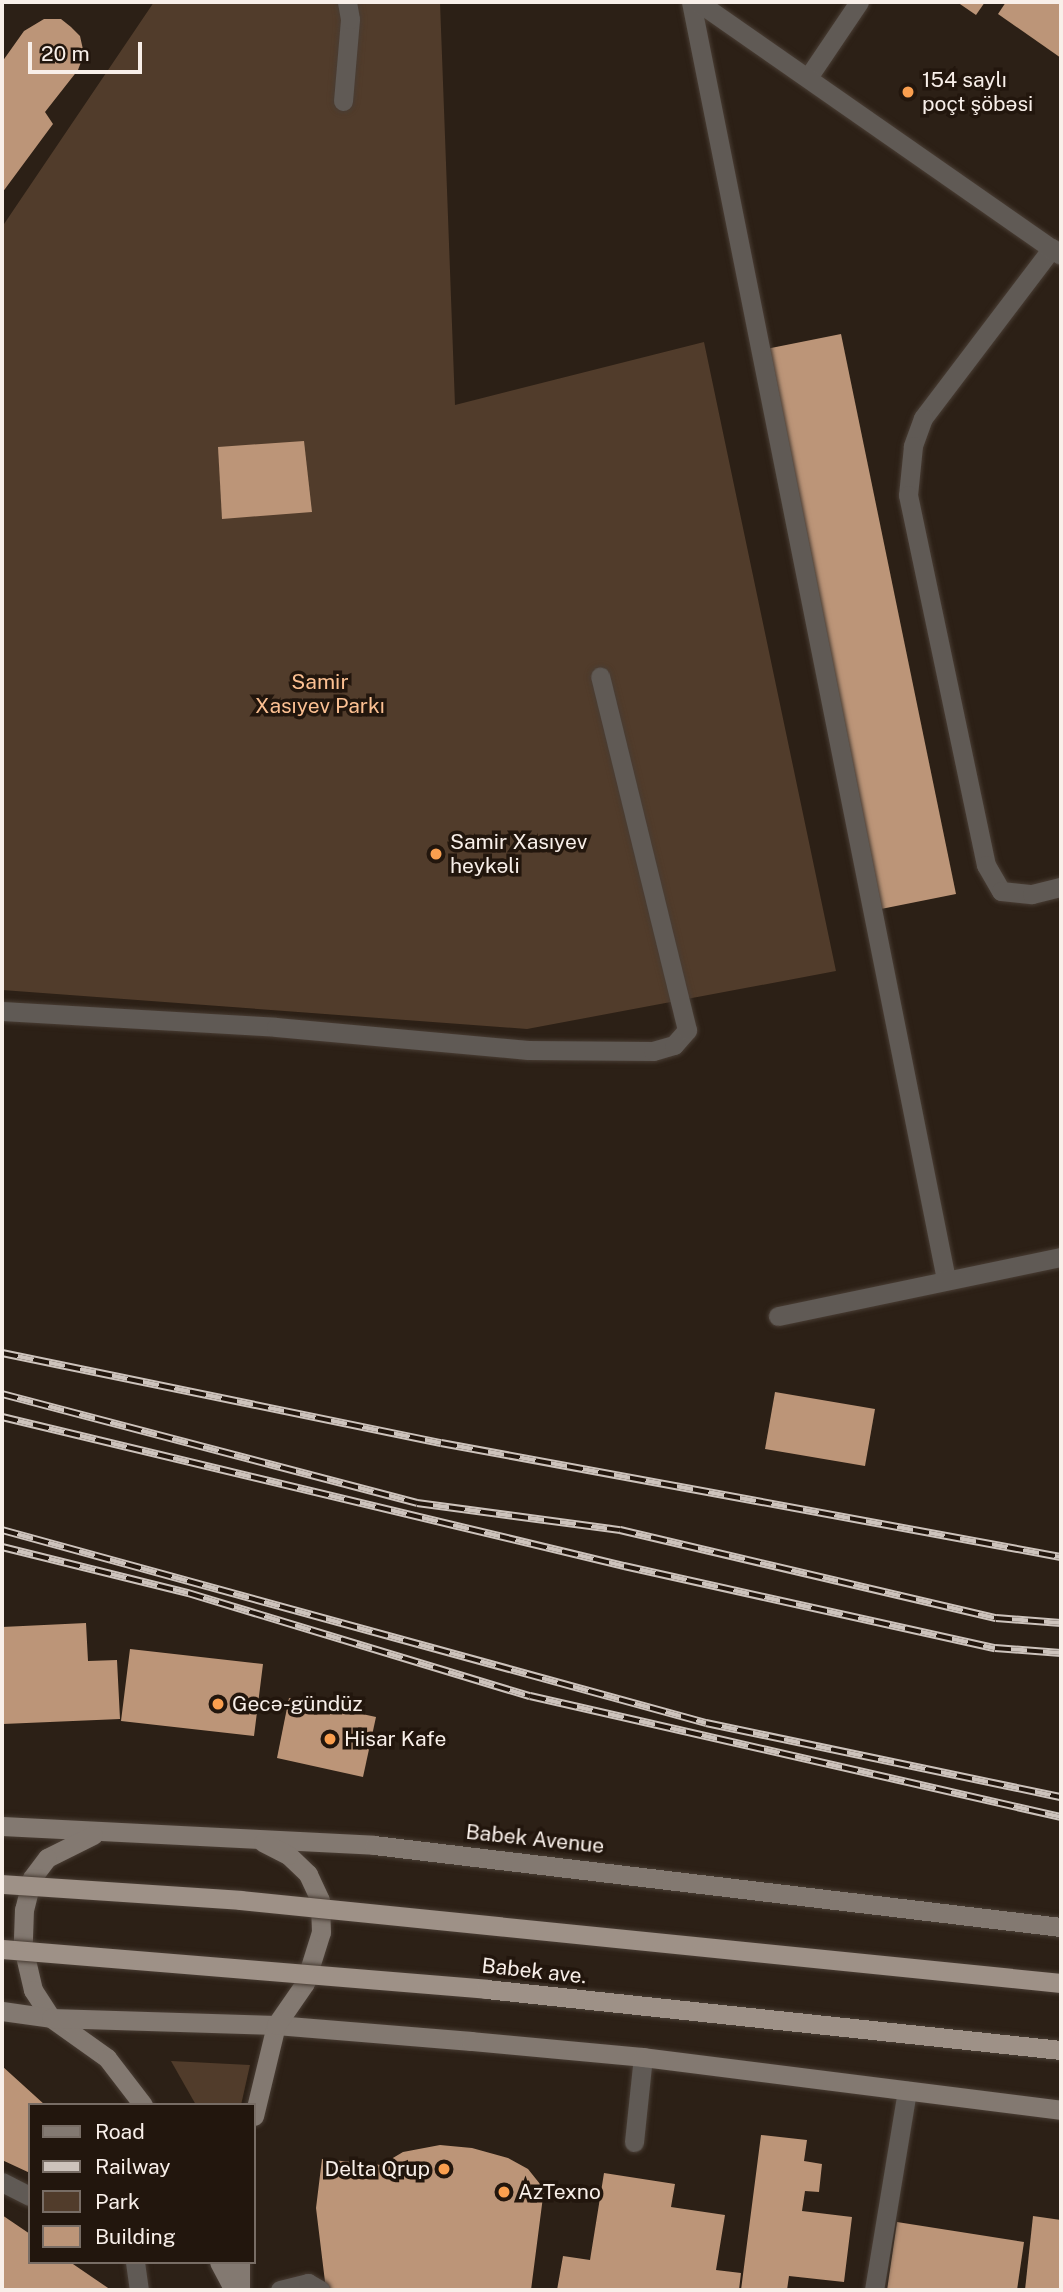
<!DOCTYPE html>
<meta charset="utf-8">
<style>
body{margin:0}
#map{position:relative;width:1063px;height:2292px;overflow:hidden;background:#2c2016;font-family:"Public Sans",sans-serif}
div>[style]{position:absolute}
.green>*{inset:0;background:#513c2b}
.building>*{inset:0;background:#bc9578}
.roads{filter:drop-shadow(0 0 2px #493d34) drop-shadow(0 0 2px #493d34)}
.service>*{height:19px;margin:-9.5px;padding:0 9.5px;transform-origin:9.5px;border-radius:9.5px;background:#605a55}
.minor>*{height:19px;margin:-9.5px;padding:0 9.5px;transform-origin:9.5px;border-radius:9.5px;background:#605a55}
.tertiary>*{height:19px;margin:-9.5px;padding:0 9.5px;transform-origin:9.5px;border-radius:9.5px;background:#605a55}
.secondary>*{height:19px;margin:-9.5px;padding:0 9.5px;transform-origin:9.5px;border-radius:9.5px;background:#837971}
.rail>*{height:8px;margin-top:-4px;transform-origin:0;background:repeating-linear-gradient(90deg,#22160d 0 16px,#cdc3bc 0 32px);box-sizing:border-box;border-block:2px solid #cdc3bc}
.bridges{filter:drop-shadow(0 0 2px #493d34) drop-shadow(0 0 2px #493d34)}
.primary-bridge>*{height:19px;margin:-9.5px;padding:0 9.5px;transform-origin:9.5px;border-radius:9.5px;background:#9e9187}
.dots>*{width:19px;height:19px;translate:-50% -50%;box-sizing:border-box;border:4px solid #22160d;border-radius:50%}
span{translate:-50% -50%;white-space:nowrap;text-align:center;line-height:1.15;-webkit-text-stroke:7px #22160d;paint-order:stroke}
.poi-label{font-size:21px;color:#f8efe9}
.left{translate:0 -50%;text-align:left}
.right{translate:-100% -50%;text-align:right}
.park-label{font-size:21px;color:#fcc092}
.street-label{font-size:21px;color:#f8efe9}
.frame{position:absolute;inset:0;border:4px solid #f8efe9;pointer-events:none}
.legend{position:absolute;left:28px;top:2103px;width:228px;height:161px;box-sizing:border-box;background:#22160d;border:2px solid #786d65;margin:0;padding:9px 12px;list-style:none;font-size:21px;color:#f8efe9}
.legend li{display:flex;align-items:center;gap:14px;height:35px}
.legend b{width:35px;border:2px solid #786d65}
.scale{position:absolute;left:28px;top:42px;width:114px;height:32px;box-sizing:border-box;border:4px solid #f8efe9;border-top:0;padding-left:9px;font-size:21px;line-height:24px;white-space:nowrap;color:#f8efe9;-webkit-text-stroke:5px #22160d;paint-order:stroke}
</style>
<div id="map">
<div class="green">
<div style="clip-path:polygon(154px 2px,440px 2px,455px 405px,704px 342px,836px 971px,527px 1029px,2px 990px,2px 227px)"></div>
<div style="clip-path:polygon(171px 2061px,250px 2065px,241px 2105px,196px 2105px)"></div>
</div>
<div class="building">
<div style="clip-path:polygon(957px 2px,985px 2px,976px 15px)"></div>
<div style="clip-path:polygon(1006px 2px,1061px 2px,1061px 58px,998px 14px)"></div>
<div style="clip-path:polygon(44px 19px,61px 19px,71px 27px,80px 36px,84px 54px,78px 70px,45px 112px,53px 124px,2px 193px,2px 62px,24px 31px)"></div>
<div style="clip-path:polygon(841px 334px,956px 894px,881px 909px,766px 349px)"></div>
<div style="clip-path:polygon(304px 441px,312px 512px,222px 519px,218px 447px)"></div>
<div style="clip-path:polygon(775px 1392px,875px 1409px,865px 1466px,765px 1449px)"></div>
<div style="clip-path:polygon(86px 1623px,88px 1661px,117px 1660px,120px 1719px,3px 1724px,2px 1627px)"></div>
<div style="clip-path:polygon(130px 1649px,263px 1664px,254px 1736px,121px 1721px)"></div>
<div style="clip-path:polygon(289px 1698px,376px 1717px,363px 1777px,277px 1758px)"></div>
<div style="clip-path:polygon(2px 2066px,45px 2105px,30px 2105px,30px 2173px,2px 2160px)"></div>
<div style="clip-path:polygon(761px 2135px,807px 2140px,804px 2161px,822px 2164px,819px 2192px,805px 2191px,802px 2211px,852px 2217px,844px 2282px,789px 2276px,787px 2290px,741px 2290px)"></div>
<div style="clip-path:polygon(440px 2145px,472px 2148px,508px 2158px,528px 2169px,544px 2189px,531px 2290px,326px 2290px,316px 2208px,322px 2159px,381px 2165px,403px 2152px)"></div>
<div style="clip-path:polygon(604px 2173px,675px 2184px,671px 2207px,725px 2215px,716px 2270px,741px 2273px,739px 2290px,557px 2290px,563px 2256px,590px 2260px)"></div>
<div style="clip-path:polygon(2px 2215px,30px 2234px,30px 2262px,70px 2262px,111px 2290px,2px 2290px)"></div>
<div style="clip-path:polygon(1033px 2216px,1061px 2220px,1061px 2290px,1025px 2290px)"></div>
<div style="clip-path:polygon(897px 2222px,1024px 2242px,1017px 2290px,887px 2290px)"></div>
</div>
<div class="roads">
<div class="service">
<div style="left:343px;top:101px;width:82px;rotate:-85.1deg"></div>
<div style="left:350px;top:19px;width:17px;rotate:-100deg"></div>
<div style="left:1052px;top:248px;width:213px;rotate:127.2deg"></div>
<div style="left:923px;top:418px;width:30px;rotate:110deg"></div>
<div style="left:913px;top:446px;width:49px;rotate:95.8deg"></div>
<div style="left:908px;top:495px;width:378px;rotate:78.1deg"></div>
<div style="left:986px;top:865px;width:30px;rotate:60deg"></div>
<div style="left:1001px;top:891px;width:31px;rotate:6deg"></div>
<div style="left:1032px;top:894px;width:30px;rotate:-14deg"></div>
<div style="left:2px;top:1011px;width:274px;rotate:3.3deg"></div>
<div style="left:276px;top:1027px;width:253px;rotate:5.2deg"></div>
<div style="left:528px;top:1050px;width:125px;rotate:0.5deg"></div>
<div style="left:653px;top:1051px;width:22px;rotate:-16deg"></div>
<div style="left:674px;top:1045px;width:20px;rotate:-49deg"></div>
<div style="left:687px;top:1030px;width:364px;rotate:-103.8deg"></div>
<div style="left:634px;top:2142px;width:85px;rotate:-84deg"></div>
<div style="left:2px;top:2182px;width:31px;rotate:27deg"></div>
<div style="left:135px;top:2262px;width:28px;rotate:82deg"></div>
<div style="left:280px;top:2290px;width:29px;rotate:-14deg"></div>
<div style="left:308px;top:2283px;width:14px;rotate:30deg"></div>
<div style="left:874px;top:2290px;width:202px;rotate:-80.6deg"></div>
</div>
<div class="minor">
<div style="left:691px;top:2px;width:1302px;rotate:78.71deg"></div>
<div style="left:809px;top:76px;width:89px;rotate:-56deg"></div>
<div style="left:778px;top:1316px;width:289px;rotate:-11.8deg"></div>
</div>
<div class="tertiary">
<div style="left:698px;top:2px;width:442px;rotate:34.9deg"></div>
</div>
<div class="secondary">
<div style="left:2px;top:1826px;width:372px;rotate:2.9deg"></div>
<div style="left:374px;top:1845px;width:692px;rotate:6.81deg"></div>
<div style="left:93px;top:1835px;width:51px;rotate:153.4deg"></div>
<div style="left:47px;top:1858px;width:25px;rotate:127deg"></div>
<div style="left:32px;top:1878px;width:32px;rotate:104deg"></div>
<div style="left:24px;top:1909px;width:38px;rotate:92deg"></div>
<div style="left:23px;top:1947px;width:44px;rotate:76.9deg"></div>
<div style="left:33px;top:1990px;width:33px;rotate:57deg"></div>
<div style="left:51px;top:2018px;width:69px;rotate:35.5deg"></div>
<div style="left:107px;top:2058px;width:59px;rotate:52.5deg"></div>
<div style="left:2px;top:2011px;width:49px;rotate:8.1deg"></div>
<div style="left:51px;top:2018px;width:225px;rotate:1.8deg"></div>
<div style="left:276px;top:2025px;width:196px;rotate:4.7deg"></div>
<div style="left:471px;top:2041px;width:173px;rotate:5.3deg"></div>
<div style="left:643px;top:2057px;width:421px;rotate:7.2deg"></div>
<div style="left:254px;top:2116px;width:94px;rotate:-76.4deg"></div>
<div style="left:276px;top:2025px;width:51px;rotate:-55.4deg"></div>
<div style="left:305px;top:1983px;width:53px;rotate:-72.6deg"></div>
<div style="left:321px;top:1932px;width:32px;rotate:-92deg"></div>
<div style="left:320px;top:1900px;width:29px;rotate:-115deg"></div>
<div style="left:308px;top:1874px;width:28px;rotate:-136deg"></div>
<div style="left:288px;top:1855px;width:28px;rotate:-153deg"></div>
<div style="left:219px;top:2262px;width:32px;rotate:62deg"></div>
<div style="left:240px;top:2290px;width:28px;rotate:-90deg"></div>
</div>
</div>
<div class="rail">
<div style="left:2px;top:1353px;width:448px;rotate:11.6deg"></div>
<div style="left:441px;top:1443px;width:630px;rotate:10.42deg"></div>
<div style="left:2px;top:1394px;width:429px;rotate:14.7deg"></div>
<div style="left:417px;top:1503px;width:205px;rotate:7.6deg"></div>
<div style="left:620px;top:1530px;width:386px;rotate:13.2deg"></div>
<div style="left:996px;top:1618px;width:65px;rotate:4.4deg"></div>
<div style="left:2px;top:1417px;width:640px;rotate:13.47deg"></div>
<div style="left:624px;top:1566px;width:380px;rotate:12.5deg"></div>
<div style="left:995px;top:1648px;width:66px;rotate:4.3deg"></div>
<div style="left:2px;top:1530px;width:730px;rotate:15.33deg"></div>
<div style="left:706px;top:1723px;width:363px;rotate:11.8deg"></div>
<div style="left:2px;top:1547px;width:192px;rotate:13.9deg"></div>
<div style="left:188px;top:1593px;width:357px;rotate:16.8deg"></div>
<div style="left:530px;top:1696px;width:545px;rotate:12.84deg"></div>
</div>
<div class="bridges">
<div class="primary-bridge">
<div style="left:2px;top:1884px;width:239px;rotate:3.8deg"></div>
<div style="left:240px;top:1900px;width:825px;rotate:5.77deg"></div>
<div style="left:2px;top:1949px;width:486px;rotate:4.7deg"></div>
<div style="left:486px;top:1989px;width:578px;rotate:6.06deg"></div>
</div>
</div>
<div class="dots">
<div style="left:908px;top:92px;background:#fa9f4f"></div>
<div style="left:436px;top:854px;background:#fa9f4f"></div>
<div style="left:218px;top:1704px;background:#fa9f4f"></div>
<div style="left:330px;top:1739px;background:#fa9f4f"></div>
<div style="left:444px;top:2169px;background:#fa9f4f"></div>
<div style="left:504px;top:2192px;background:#fa9f4f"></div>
</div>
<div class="poi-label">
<span class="left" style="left:922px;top:92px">154 saylı<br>poçt şöbəsi</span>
<span class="left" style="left:450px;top:854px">Samir Xasıyev<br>heykəli</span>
<span class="left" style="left:232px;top:1704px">Gecə-gündüz</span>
<span class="left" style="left:344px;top:1739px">Hisar Kafe</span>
<span class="right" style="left:430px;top:2169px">Delta Qrup</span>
<span class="left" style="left:518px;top:2192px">AzTexno</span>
</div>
<div class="park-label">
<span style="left:320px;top:694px">Samir<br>Xasıyev Parkı</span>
</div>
<div class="street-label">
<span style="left:535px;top:1839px;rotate:6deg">Babek Avenue</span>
<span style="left:534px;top:1971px;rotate:6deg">Babek ave.</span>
</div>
<div class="frame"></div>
<ul class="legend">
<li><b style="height:9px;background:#837971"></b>Road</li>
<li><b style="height:9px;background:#cdc3bc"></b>Railway</li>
<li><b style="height:19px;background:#513c2b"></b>Park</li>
<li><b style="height:19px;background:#bc9578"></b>Building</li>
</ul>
<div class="scale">20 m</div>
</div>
